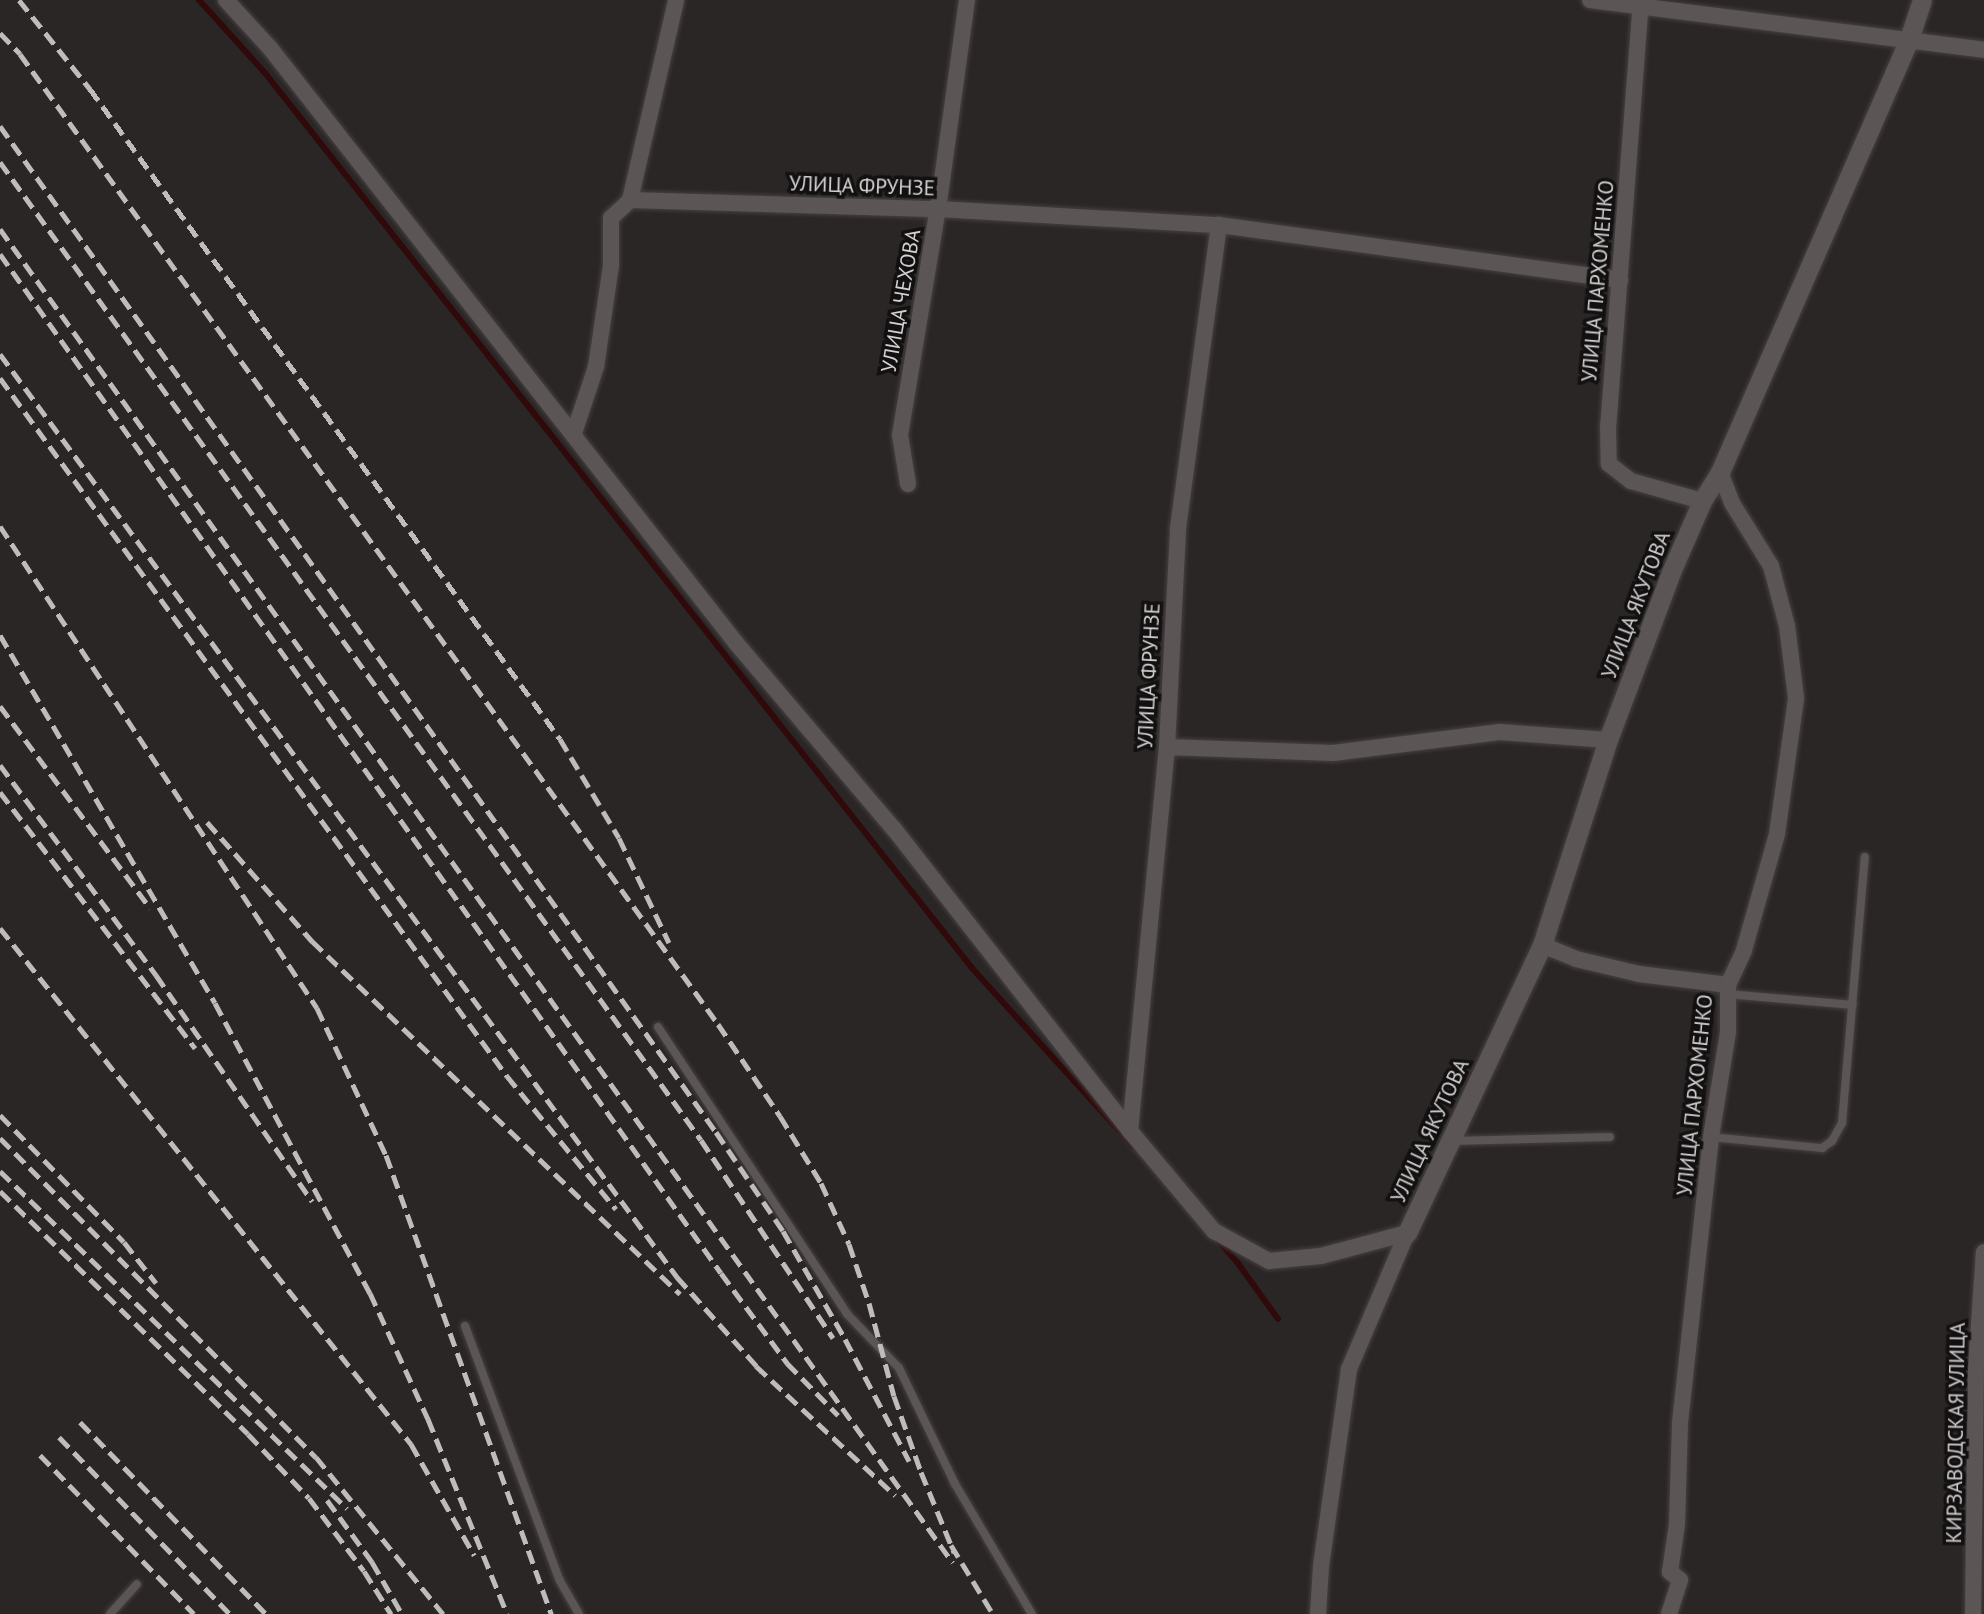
<!DOCTYPE html>
<meta charset="utf-8">
<style>
body{margin:0}
#map{position:relative;width:1984px;height:1614px;overflow:hidden;background:#2b2626;font-family:"PT Sans",sans-serif}
div>[style]{position:absolute}
.stream>*{height:6px;margin:-3px;padding:0 3px;transform-origin:3px;border-radius:3px;background:#30090a}
.roads{filter:drop-shadow(0 0 2px #464141) drop-shadow(0 0 2px #464141)}
.service>*{height:8px;margin:-4px;padding:0 4px;transform-origin:4px;border-radius:4px;background:#5b5555}
.minor>*{height:16px;margin:-8px;padding:0 8px;transform-origin:8px;border-radius:8px;background:#5b5555}
.tertiary>*{height:19px;margin:-9.5px;padding:0 9.5px;transform-origin:9.5px;border-radius:9.5px;background:#5b5555}
.rail>*{height:5px;margin-top:-2.5px;transform-origin:0;background:repeating-linear-gradient(90deg,#bfbcbc 0 14px,transparent 0 21px)}
span{translate:-50% -50%;white-space:nowrap;text-align:center;line-height:1.15;-webkit-text-stroke:7px #121010;paint-order:stroke}
.street-label{font-size:21px;color:#d3d0d0}
</style>
<div id="map">
<div class="stream">
<div style="left:199px;top:0;width:98px;rotate:47.9deg"></div>
<div style="left:265px;top:73px;width:1141px;rotate:51.69deg"></div>
<div style="left:972px;top:968px;width:240px;rotate:47.9deg"></div>
<div style="left:1215px;top:1237px;width:33px;rotate:49deg"></div>
<div style="left:1237px;top:1262px;width:70px;rotate:54.3deg"></div>
</div>
<div class="roads">
<div class="service">
<div style="left:1728px;top:994px;width:125px;rotate:5deg"></div>
<div style="left:658px;top:1027px;width:344px;rotate:56.6deg"></div>
<div style="left:847px;top:1314px;width:75px;rotate:46.1deg"></div>
<div style="left:899px;top:1368px;width:129px;rotate:64.2deg"></div>
<div style="left:955px;top:1484px;width:151px;rotate:59.4deg"></div>
<div style="left:1711px;top:1137px;width:112px;rotate:5.7deg"></div>
<div style="left:1822px;top:1148px;width:12px;rotate:-35deg"></div>
<div style="left:1832px;top:1141px;width:21px;rotate:-61deg"></div>
<div style="left:1842px;top:1123px;width:267px;rotate:-85.1deg"></div>
<div style="left:1451px;top:1141px;width:159px;rotate:-1.4deg"></div>
<div style="left:465px;top:1326px;width:272px;rotate:69.6deg"></div>
<div style="left:560px;top:1581px;width:38px;rotate:60deg"></div>
<div style="left:110px;top:1614px;width:40px;rotate:-48deg"></div>
</div>
<div class="minor">
<div style="left:226px;top:0;width:65px;rotate:47.5deg"></div>
<div style="left:270px;top:48px;width:756px;rotate:51.93deg"></div>
<div style="left:736px;top:643px;width:244px;rotate:49.7deg"></div>
<div style="left:894px;top:829px;width:383px;rotate:52deg"></div>
<div style="left:1130px;top:1131px;width:131px;rotate:50deg"></div>
<div style="left:1214px;top:1231px;width:63px;rotate:28.6deg"></div>
<div style="left:1269px;top:1261px;width:52px;rotate:-5.5deg"></div>
<div style="left:1321px;top:1256px;width:89px;rotate:-15deg"></div>
<div style="left:1590px;top:0;width:397px;rotate:7.2deg"></div>
<div style="left:1641px;top:0;width:426px;rotate:94.4deg"></div>
<div style="left:1608px;top:425px;width:39px;rotate:89deg"></div>
<div style="left:1609px;top:464px;width:28px;rotate:38deg"></div>
<div style="left:1631px;top:481px;width:74px;rotate:15.7deg"></div>
<div style="left:630px;top:200px;width:308px;rotate:1.7deg"></div>
<div style="left:938px;top:209px;width:281px;rotate:3.3deg"></div>
<div style="left:1219px;top:225px;width:405px;rotate:7.8deg"></div>
<div style="left:574px;top:433px;width:70px;rotate:-71.6deg"></div>
<div style="left:596px;top:367px;width:102px;rotate:-81.6deg"></div>
<div style="left:611px;top:266px;width:48px;rotate:-90deg"></div>
<div style="left:611px;top:218px;width:26px;rotate:-43deg"></div>
<div style="left:630px;top:200px;width:205px;rotate:-77deg"></div>
<div style="left:908px;top:484px;width:50px;rotate:-99.3deg"></div>
<div style="left:900px;top:435px;width:229px;rotate:-80.5deg"></div>
<div style="left:938px;top:209px;width:211px;rotate:-82.1deg"></div>
<div style="left:1167px;top:747px;width:166px;rotate:2.1deg"></div>
<div style="left:1333px;top:753px;width:168px;rotate:-7.2deg"></div>
<div style="left:1500px;top:732px;width:108px;rotate:4.2deg"></div>
<div style="left:1542px;top:945px;width:37px;rotate:22deg"></div>
<div style="left:1576px;top:959px;width:65px;rotate:13.4deg"></div>
<div style="left:1639px;top:974px;width:90px;rotate:7deg"></div>
<div style="left:1130px;top:1131px;width:386px;rotate:-84.5deg"></div>
<div style="left:1167px;top:747px;width:219px;rotate:-87.1deg"></div>
<div style="left:1178px;top:528px;width:306px;rotate:-82.3deg"></div>
<div style="left:1318px;top:1614px;width:48px;rotate:-86.4deg"></div>
<div style="left:1321px;top:1566px;width:199px;rotate:-81.9deg"></div>
<div style="left:1349px;top:1369px;width:148px;rotate:-66.9deg"></div>
<div style="left:1669px;top:1614px;width:36px;rotate:-72deg"></div>
<div style="left:1680px;top:1580px;width:13px;rotate:-141deg"></div>
<div style="left:1670px;top:1572px;width:49px;rotate:-81.7deg"></div>
<div style="left:1677px;top:1524px;width:101px;rotate:-88.3deg"></div>
<div style="left:1680px;top:1423px;width:288px;rotate:-83.8deg"></div>
<div style="left:1711px;top:1137px;width:106px;rotate:-80.8deg"></div>
<div style="left:1728px;top:1032px;width:47px;rotate:-90deg"></div>
<div style="left:1728px;top:985px;width:38px;rotate:-65deg"></div>
<div style="left:1744px;top:950px;width:121px;rotate:-74.1deg"></div>
<div style="left:1777px;top:834px;width:137px;rotate:-82deg"></div>
<div style="left:1796px;top:698px;width:73px;rotate:-97.1deg"></div>
<div style="left:1787px;top:626px;width:62px;rotate:-104.9deg"></div>
<div style="left:1771px;top:566px;width:74px;rotate:-121.8deg"></div>
<div style="left:1732px;top:503px;width:33px;rotate:-111deg"></div>
<div style="left:1973px;top:1614px;width:246px;rotate:-89.3deg"></div>
<div style="left:1976px;top:1368px;width:116px;rotate:-86.1deg"></div>
</div>
<div class="tertiary">
<div style="left:1407px;top:1233px;width:318px;rotate:-64.9deg"></div>
<div style="left:1542px;top:945px;width:215px;rotate:-72.2deg"></div>
<div style="left:1608px;top:740px;width:179px;rotate:-69.4deg"></div>
<div style="left:1671px;top:572px;width:77px;rotate:-66.4deg"></div>
<div style="left:1702px;top:501px;width:34px;rotate:-58deg"></div>
<div style="left:1720px;top:472px;width:469px;rotate:-66.4deg"></div>
<div style="left:1908px;top:42px;width:44px;rotate:-71.6deg"></div>
</div>
</div>
<div class="rail">
<div style="left:19px;top:0;width:114px;rotate:51.4deg"></div>
<div style="left:90px;top:89px;width:802px;rotate:54.13deg"></div>
<div style="left:560px;top:739px;width:115px;rotate:59.2deg"></div>
<div style="left:619px;top:838px;width:116px;rotate:64.5deg"></div>
<div style="left:0;top:33px;width:29px;rotate:46deg"></div>
<div style="left:20px;top:54px;width:1195px;rotate:54.26deg"></div>
<div style="left:718px;top:1024px;width:111px;rotate:56deg"></div>
<div style="left:780px;top:1116px;width:79px;rotate:58.5deg"></div>
<div style="left:821px;top:1183px;width:67px;rotate:65.3deg"></div>
<div style="left:849px;top:1244px;width:62px;rotate:71.3deg"></div>
<div style="left:869px;top:1303px;width:96px;rotate:75deg"></div>
<div style="left:894px;top:1396px;width:81px;rotate:70.4deg"></div>
<div style="left:921px;top:1472px;width:87px;rotate:67.6deg"></div>
<div style="left:0;top:126px;width:1235px;rotate:54.56deg"></div>
<div style="left:716px;top:1132px;width:120px;rotate:55.9deg"></div>
<div style="left:783px;top:1231px;width:125px;rotate:60.1deg"></div>
<div style="left:845px;top:1339px;width:138px;rotate:62.3deg"></div>
<div style="left:0;top:162px;width:1203px;rotate:54.37deg"></div>
<div style="left:701px;top:1140px;width:238px;rotate:56.3deg"></div>
<div style="left:0;top:229px;width:1639px;rotate:54.46deg"></div>
<div style="left:0;top:254px;width:1248px;rotate:54.72deg"></div>
<div style="left:721px;top:1273px;width:112px;rotate:53.7deg"></div>
<div style="left:787px;top:1363px;width:73px;rotate:45.6deg"></div>
<div style="left:0;top:354px;width:1145px;rotate:53.74deg"></div>
<div style="left:677px;top:1277px;width:127px;rotate:48.2deg"></div>
<div style="left:0;top:378px;width:863px;rotate:54.01deg"></div>
<div style="left:507px;top:1076px;width:172px;rotate:50.7deg"></div>
<div style="left:0;top:526px;width:577px;rotate:56.67deg"></div>
<div style="left:317px;top:1008px;width:162px;rotate:64.9deg"></div>
<div style="left:386px;top:1155px;width:488px;rotate:70.2deg"></div>
<div style="left:0;top:635px;width:426px;rotate:59.7deg"></div>
<div style="left:215px;top:1003px;width:329px;rotate:61.9deg"></div>
<div style="left:370px;top:1293px;width:139px;rotate:65.3deg"></div>
<div style="left:428px;top:1419px;width:210px;rotate:67.9deg"></div>
<div style="left:0;top:706px;width:252px;rotate:53.4deg"></div>
<div style="left:0;top:765px;width:262px;rotate:53.4deg"></div>
<div style="left:156px;top:975px;width:275px;rotate:55.4deg"></div>
<div style="left:0;top:792px;width:322px;rotate:52.7deg"></div>
<div style="left:207px;top:822px;width:159px;rotate:48.6deg"></div>
<div style="left:312px;top:941px;width:510px;rotate:43.81deg"></div>
<div style="left:0;top:928px;width:660px;rotate:51.46deg"></div>
<div style="left:411px;top:1444px;width:128px;rotate:60.4deg"></div>
<div style="left:0;top:1115px;width:177px;rotate:45.7deg"></div>
<div style="left:124px;top:1242px;width:52px;rotate:52deg"></div>
<div style="left:0;top:1138px;width:449px;rotate:45.3deg"></div>
<div style="left:316px;top:1457px;width:202px;rotate:51deg"></div>
<div style="left:0;top:1171px;width:484px;rotate:44.2deg"></div>
<div style="left:0;top:1191px;width:347px;rotate:44.4deg"></div>
<div style="left:248px;top:1434px;width:88px;rotate:46.4deg"></div>
<div style="left:309px;top:1498px;width:91px;rotate:53deg"></div>
<div style="left:364px;top:1571px;width:51px;rotate:57.9deg"></div>
<div style="left:756px;top:1366px;width:190px;rotate:42.9deg"></div>
<div style="left:80px;top:1422px;width:267px;rotate:45.9deg"></div>
<div style="left:59px;top:1437px;width:246px;rotate:46deg"></div>
<div style="left:40px;top:1455px;width:221px;rotate:45.9deg"></div>
<div style="left:327px;top:1500px;width:77px;rotate:54deg"></div>
<div style="left:372px;top:1562px;width:60px;rotate:60deg"></div>
<div style="left:951px;top:1545px;width:81px;rotate:58.7deg"></div>
</div>
<div class="street-label">
<span style="left:862px;top:186px;rotate:2deg">УЛИЦА ФРУНЗЕ</span>
<span style="left:1598px;top:281px;rotate:-85deg">УЛИЦА ПАРХОМЕНКО</span>
<span style="left:901px;top:301px;rotate:-80deg">УЛИЦА ЧЕХОВА</span>
<span style="left:1636px;top:605px;rotate:-69deg">УЛИЦА ЯКУТОВА</span>
<span style="left:1149px;top:676px;rotate:-87deg">УЛИЦА ФРУНЗЕ</span>
<span style="left:1695px;top:1095px;rotate:-84deg">УЛИЦА ПАРХОМЕНКО</span>
<span style="left:1430px;top:1131px;rotate:-65deg">УЛИЦА ЯКУТОВА</span>
<span style="left:1956px;top:1433px;rotate:-89deg">КИРЗАВОДСКАЯ УЛИЦА</span>
</div>
</div>
